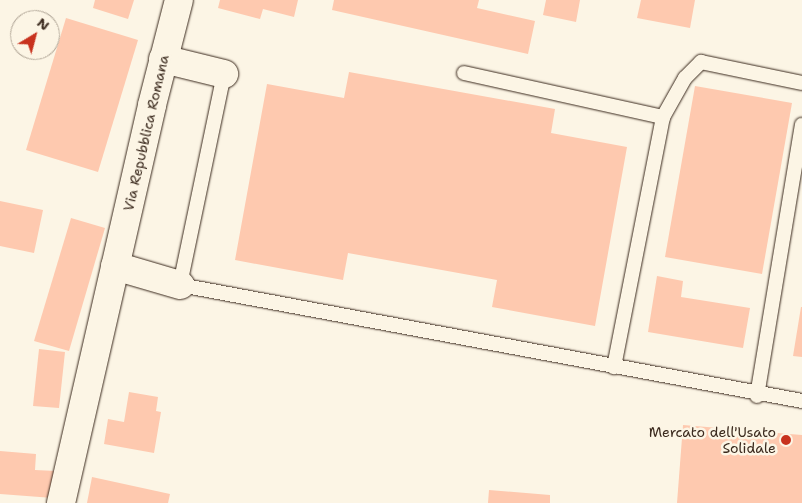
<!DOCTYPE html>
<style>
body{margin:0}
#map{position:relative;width:802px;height:503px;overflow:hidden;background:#fcf5e5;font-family:"Shantell Sans",sans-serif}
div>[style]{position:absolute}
.building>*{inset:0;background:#fec9af}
.roads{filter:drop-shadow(0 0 1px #3b2a1e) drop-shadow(0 0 1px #3b2a1e)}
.lane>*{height:14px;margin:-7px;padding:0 7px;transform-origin:7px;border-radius:7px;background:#fcf5e5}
.street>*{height:28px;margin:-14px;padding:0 14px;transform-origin:14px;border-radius:14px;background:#fcf5e5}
.dots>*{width:14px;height:14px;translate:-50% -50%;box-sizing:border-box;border:2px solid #fcf5e5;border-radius:50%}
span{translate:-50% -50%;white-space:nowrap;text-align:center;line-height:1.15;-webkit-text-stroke:5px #fcf5e5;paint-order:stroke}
.street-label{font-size:14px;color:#3b2a1e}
.poi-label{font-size:14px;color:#3b2a1e}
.right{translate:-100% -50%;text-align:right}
.north{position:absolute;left:10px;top:10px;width:50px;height:50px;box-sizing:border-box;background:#fcf5e5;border:1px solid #afa495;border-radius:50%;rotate:37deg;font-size:14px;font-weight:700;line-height:20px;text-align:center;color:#3b2a1e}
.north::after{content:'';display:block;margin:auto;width:18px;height:22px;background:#c8321e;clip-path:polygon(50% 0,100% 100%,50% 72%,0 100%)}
</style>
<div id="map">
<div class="building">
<div style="clip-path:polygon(95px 0,134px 0,128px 19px,93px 8px)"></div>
<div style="clip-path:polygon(220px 0,298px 0,294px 17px,263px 9px,260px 19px,218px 8px)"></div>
<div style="clip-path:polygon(334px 0,479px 0,477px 8px,535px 21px,528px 54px,332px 10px)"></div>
<div style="clip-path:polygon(546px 0,580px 0,576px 22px,543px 15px)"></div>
<div style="clip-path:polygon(641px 0,695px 0,690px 28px,637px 18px)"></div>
<div style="clip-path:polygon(66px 18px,138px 40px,98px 172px,26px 150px)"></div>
<div style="clip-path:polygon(349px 72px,555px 109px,551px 133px,627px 147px,595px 326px,492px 307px,497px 280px,348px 253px,343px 280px,235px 260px,267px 84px,344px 98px)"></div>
<div style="clip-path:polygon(695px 86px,792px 103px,762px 274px,665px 257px)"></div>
<div style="clip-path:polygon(0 201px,43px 210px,34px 253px,0 246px)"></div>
<div style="clip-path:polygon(71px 218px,105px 228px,69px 351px,34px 341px)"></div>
<div style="clip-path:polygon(657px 276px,683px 281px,681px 297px,750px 308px,743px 348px,648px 332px)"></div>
<div style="clip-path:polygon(801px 307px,802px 307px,802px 357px,793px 356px)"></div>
<div style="clip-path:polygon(39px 349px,65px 352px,59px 408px,33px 406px)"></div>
<div style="clip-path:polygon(129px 392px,158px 397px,156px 411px,161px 412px,154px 453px,104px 444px,108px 419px,124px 422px)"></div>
<div style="clip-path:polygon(683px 425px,802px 435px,802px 503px,677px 503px)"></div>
<div style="clip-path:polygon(0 451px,36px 454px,35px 470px,56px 471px,53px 498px,0 494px)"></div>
<div style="clip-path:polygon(92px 477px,170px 494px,168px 503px,87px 503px)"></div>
<div style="clip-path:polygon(489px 490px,550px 495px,550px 503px,488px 503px)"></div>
</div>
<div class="roads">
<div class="lane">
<div style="left:464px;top:73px;width:204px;rotate:12.5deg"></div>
<div style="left:663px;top:117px;width:255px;rotate:101.1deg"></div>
<div style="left:224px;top:74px;width:216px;rotate:101.8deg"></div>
<div style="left:180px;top:285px;width:633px;rotate:10.56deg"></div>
<div style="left:663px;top:117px;width:45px;rotate:-60.6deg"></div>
<div style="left:685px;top:78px;width:23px;rotate:-45deg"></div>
<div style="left:701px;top:62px;width:103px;rotate:11.7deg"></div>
<div style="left:757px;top:396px;width:275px;rotate:-80.6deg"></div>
</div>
<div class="street">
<div style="left:163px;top:59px;width:63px;rotate:13.8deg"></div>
<div style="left:115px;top:266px;width:68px;rotate:16.3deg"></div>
<div style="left:61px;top:503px;width:408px;rotate:-77.1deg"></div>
<div style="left:152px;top:105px;width:108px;rotate:-75.6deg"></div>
</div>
</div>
<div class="dots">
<div style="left:786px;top:440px;background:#c8321e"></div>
</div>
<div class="street-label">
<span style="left:146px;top:133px;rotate:-77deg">Via Repubblica Romana</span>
</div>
<div class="poi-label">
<span class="right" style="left:776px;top:440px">Mercato dell'Usato<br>Solidale</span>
</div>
<div class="north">N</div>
</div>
